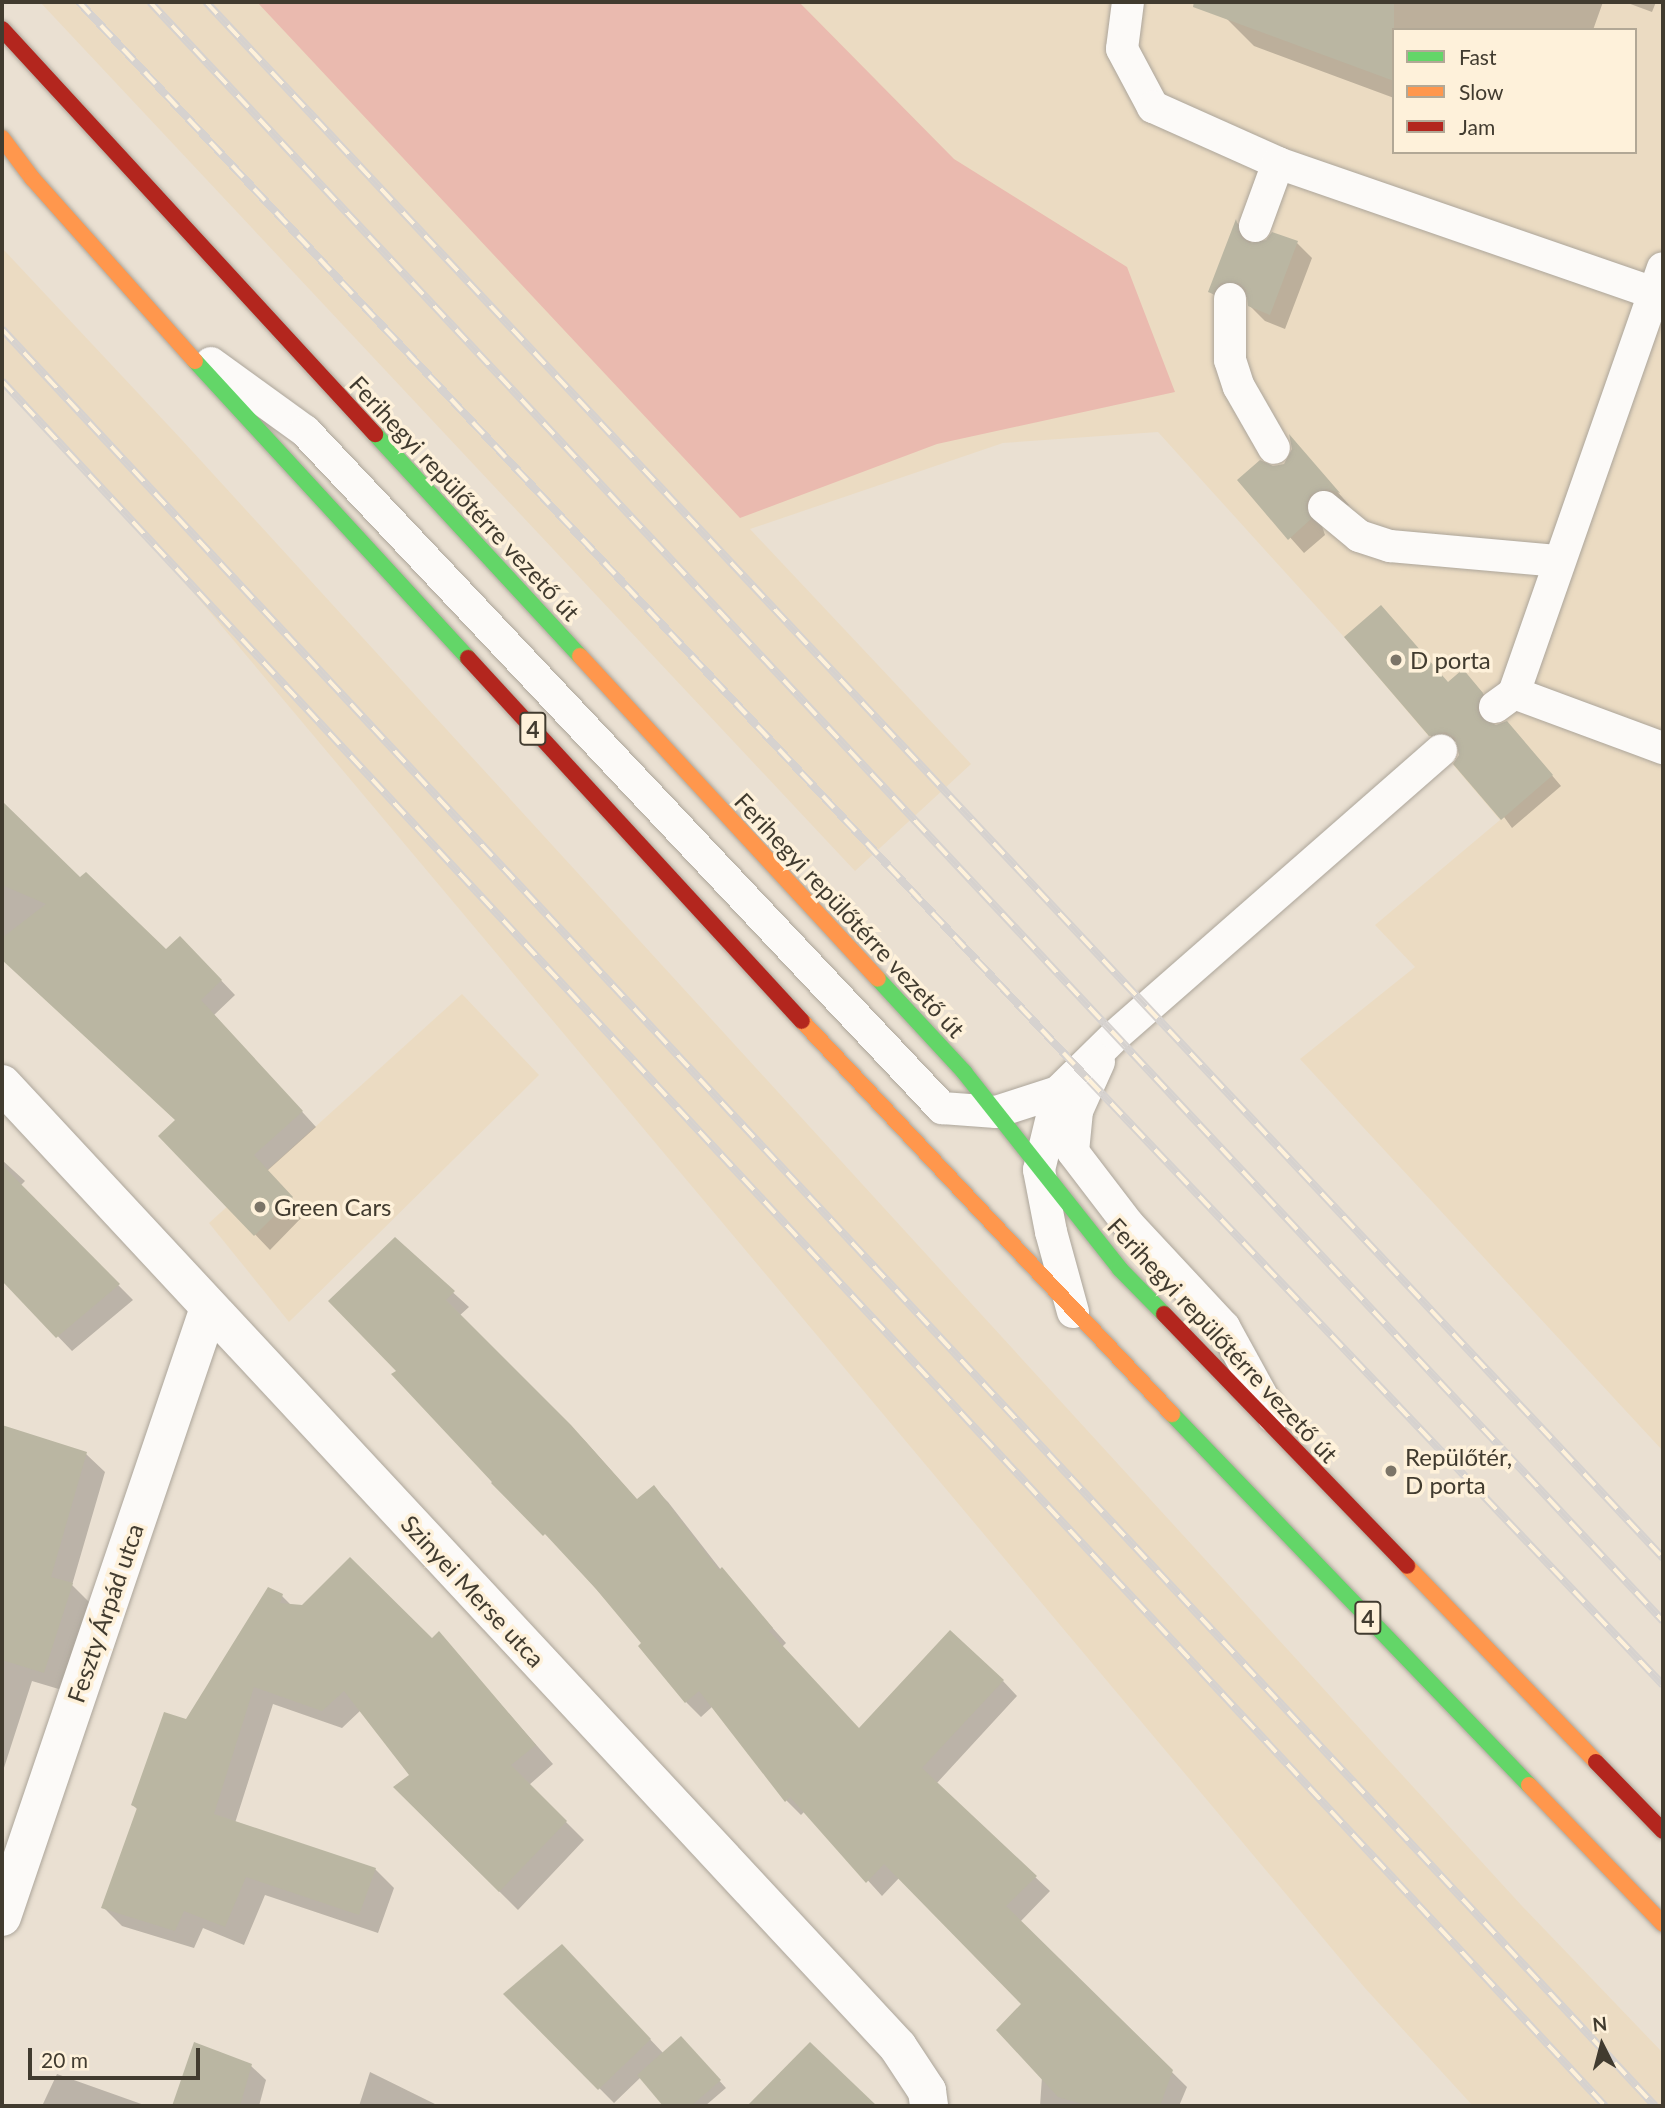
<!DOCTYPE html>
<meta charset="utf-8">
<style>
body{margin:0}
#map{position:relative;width:1665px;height:2108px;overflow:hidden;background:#eae0d2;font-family:Lato,sans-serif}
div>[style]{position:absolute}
.built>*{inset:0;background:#ebdbc2}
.forest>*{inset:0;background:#eabaaf}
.shadow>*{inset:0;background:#0003}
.building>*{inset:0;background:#bab6a2}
.roads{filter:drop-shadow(0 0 2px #aca59a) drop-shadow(0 0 2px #aca59a)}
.lane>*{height:32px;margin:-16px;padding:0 16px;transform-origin:16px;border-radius:16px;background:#fcfaf8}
.street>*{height:38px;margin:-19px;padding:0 19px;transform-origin:19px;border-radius:19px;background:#fcfaf8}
.fast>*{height:16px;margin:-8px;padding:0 8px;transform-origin:8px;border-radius:8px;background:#63d668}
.slow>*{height:16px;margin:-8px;padding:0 8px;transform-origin:8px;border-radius:8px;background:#ff974d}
.jam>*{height:16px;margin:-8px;padding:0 8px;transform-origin:8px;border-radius:8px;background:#b3261e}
.rail>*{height:8px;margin-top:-4px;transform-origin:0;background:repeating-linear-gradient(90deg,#fef1da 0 16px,#d6d2cf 0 32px);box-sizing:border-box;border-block:2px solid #d6d2cf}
.dots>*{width:19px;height:19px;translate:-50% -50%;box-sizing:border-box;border:4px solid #fef1da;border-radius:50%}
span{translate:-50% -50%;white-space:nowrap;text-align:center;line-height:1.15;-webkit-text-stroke:7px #fef1da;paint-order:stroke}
.shield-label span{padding:2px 5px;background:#fef1da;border:2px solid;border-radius:5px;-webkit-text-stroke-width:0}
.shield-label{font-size:23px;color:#413b2f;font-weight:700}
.street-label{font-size:24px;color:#413b2f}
.poi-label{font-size:24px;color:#413b2f}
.left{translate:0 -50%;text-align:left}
.frame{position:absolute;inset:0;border:4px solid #413b2f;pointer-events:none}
.legend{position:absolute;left:1392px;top:28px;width:245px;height:126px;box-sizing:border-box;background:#fef1da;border:2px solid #b2a896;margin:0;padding:9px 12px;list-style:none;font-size:21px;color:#413b2f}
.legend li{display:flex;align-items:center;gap:14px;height:35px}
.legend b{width:35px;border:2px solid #b2a896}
.north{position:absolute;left:1567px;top:2010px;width:70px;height:70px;-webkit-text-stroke:5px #fef1da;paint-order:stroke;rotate:354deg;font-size:19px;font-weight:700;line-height:28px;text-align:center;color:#413b2f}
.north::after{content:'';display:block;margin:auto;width:24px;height:32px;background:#413b2f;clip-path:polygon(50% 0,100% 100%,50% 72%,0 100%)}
.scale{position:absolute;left:28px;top:2048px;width:172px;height:32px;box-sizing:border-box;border:4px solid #413b2f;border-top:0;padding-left:9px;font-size:21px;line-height:24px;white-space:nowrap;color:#413b2f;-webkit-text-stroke:5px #fef1da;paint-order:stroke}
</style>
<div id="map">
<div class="built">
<div style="clip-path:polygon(evenodd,40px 2px,1663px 2px,1663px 1451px,1300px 1059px,1415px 967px,1375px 925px,1500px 820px,1344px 637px,1158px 432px,1003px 443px,750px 529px,971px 764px,855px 871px,40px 2px,1394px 30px,1635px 30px,1635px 152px,1394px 152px,1394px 30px)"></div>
<div style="clip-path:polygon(2px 248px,182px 440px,1522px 1906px,1663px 2053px,1663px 2106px,1473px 2106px,1364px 1987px,120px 505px,2px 380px)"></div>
<div style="clip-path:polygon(462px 994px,539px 1075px,289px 1322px,209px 1223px)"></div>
</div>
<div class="forest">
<div style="clip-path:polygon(257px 2px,799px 2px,954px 159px,1127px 267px,1175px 392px,937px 444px,740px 518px)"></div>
</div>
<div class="shadow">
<div style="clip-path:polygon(1232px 2px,1603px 2px,1593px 30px,1394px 30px,1394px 98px,1254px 46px,1226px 18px)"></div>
<div style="clip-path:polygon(1625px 2px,1656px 2px,1652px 12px)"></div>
<div style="clip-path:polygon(1236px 222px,1250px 235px,1252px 245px,1297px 243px,1312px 258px,1285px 329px,1265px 321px,1250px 306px,1249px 297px,1236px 297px,1225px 306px,1210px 291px)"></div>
<div style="clip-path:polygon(1303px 453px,1350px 506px,1342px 503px,1320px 520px,1325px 535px,1304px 553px,1239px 480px,1285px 465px)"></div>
<div style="clip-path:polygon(1472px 681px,1492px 704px,1486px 719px,1487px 723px,1516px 733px,1561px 786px,1512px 828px,1460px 756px,1458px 741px,1440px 745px,1430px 735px,1449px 684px)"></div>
<div style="clip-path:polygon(2px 804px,80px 879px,166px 951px,194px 952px,235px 995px,214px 1015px,316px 1127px,267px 1171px,306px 1213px,270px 1250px,161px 1136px,177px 1121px,2px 958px)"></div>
<div style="clip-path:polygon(2px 1160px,25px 1181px,20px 1186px,133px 1300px,72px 1351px,2px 1278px)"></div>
<div style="clip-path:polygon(395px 1240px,469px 1307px,459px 1316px,586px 1442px,638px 1501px,654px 1488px,668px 1502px,721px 1570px,786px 1643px,782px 1647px,859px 1730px,1003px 1681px,1017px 1696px,936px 1784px,1050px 1891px,1020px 1922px,1187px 2087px,1179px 2106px,1040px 2106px,1042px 2077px,1023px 2004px,900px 1877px,882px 1896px,805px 1811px,801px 1815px,786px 1800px,713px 1706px,701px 1717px,686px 1702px,644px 1643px,560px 1548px,493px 1483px,398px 1371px)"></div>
<div style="clip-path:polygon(2px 1427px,86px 1454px,105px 1472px,72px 1585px,90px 1603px,62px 1690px,32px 1681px,2px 1774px)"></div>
<div style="clip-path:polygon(282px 1596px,292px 1606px,432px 1640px,439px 1634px,553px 1764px,529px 1785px,584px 1840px,518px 1910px,395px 1788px,411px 1775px,361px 1710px,342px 1728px,273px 1704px,235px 1823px,375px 1869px,394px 1888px,378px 1933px,265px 1895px,244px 1945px,203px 1928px,194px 1948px,122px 1926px,103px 1907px,138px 1810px,133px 1805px,187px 1721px)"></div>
<div style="clip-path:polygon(576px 1961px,664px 2054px,688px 2046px,726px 2088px,705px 2106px,666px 2106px,641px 2077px,614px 2103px,506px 1994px)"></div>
<div style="clip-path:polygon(195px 2044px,251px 2066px,266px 2080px,259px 2106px,174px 2106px)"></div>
<div style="clip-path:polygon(370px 2072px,439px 2106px,359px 2106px)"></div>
<div style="clip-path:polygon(57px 2074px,147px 2106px,42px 2106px)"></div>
</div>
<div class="building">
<div style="clip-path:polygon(1194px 2px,1394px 2px,1394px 81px,1193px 7px)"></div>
<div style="clip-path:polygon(1236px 219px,1241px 237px,1249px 243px,1266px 240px,1272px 232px,1298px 241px,1270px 315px,1248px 306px,1246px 290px,1239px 283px,1221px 283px,1213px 294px,1208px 292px)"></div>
<div style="clip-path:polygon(1289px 434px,1340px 493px,1326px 489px,1310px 495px,1306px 505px,1311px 519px,1288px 540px,1237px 480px,1260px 460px,1273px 466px,1284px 464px,1292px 449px)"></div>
<div style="clip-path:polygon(1381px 605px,1448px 682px,1463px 669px,1483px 693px,1477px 708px,1481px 718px,1496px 725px,1507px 721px,1553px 775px,1501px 820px,1453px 764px,1459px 755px,1455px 738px,1446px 732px,1429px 736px,1344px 637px)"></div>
<div style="clip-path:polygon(2px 801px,80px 877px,86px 872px,166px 949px,180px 936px,222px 980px,201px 1000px,303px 1111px,254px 1155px,293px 1197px,254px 1236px,158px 1136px,175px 1120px,2px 960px,2px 938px,46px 904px,2px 885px)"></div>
<div style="clip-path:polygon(2px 1165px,120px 1284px,56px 1338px,2px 1281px)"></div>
<div style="clip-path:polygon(395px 1237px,455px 1291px,446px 1300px,571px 1425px,637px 1499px,654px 1485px,719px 1570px,722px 1567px,773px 1628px,769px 1631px,859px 1728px,950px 1630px,1004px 1680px,922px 1768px,1037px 1876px,1006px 1906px,1173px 2070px,1160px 2106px,1089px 2106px,1058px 2097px,996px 2030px,1021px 2004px,884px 1864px,866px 1883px,790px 1797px,785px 1802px,699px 1691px,685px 1703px,638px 1646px,641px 1643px,596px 1589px,545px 1534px,543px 1536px,491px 1483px,492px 1482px,391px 1374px,396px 1371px,328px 1301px)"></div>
<div style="clip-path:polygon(2px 1425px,87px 1452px,51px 1577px,73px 1583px,44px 1673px,2px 1660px)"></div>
<div style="clip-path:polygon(350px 1557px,432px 1638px,439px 1631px,536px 1745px,511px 1765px,567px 1821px,499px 1892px,393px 1787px,409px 1775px,344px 1691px,322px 1711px,254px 1687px,214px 1814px,376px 1868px,359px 1915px,246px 1877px,225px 1927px,184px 1911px,175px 1931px,101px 1908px,137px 1808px,131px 1805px,164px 1712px,186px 1719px,268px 1587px,283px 1594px,280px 1603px,302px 1605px)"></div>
<div style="clip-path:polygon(562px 1944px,651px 2039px,598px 2090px,503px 1994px)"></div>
<div style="clip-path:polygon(681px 2036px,721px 2080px,691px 2106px,663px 2106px,637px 2075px)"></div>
<div style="clip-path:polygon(194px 2042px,252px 2064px,240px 2106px,172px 2106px)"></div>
<div style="clip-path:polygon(810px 2042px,877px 2106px,747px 2106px)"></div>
</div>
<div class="roads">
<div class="lane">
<div style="left:1128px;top:2px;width:47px;rotate:97.3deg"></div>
<div style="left:1122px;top:49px;width:66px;rotate:61.9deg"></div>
<div style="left:1153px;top:107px;width:137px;rotate:24.1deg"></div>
<div style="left:1278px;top:163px;width:398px;rotate:19.1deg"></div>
<div style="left:1255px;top:226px;width:67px;rotate:-69.9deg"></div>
<div style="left:1230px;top:299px;width:61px;rotate:90deg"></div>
<div style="left:1230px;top:360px;width:28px;rotate:72deg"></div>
<div style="left:1239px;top:387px;width:70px;rotate:60.2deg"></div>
<div style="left:211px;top:363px;width:116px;rotate:35.9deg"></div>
<div style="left:305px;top:431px;width:930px;rotate:46.74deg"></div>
<div style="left:942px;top:1108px;width:54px;rotate:4.2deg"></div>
<div style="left:996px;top:1112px;width:65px;rotate:-17.9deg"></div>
<div style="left:1058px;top:1092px;width:81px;rotate:-44.5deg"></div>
<div style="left:1116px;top:1035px;width:432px;rotate:-41.2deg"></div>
<div style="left:1324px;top:507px;width:45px;rotate:39.6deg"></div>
<div style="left:1359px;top:536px;width:33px;rotate:18deg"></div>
<div style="left:1390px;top:546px;width:170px;rotate:5.1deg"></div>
<div style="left:1514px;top:693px;width:159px;rotate:20.3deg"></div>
<div style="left:1495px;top:707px;width:24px;rotate:-36deg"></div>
<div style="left:1514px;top:693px;width:450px;rotate:-70.7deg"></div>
<div style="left:1099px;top:1062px;width:54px;rotate:114.2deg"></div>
<div style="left:1077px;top:1111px;width:41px;rotate:95.6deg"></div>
<div style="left:1073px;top:1152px;width:91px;rotate:52.6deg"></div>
<div style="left:1128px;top:1224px;width:141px;rotate:47deg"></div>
<div style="left:1224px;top:1327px;width:102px;rotate:61.2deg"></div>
<div style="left:1058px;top:1092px;width:80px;rotate:103.7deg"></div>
<div style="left:1039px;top:1170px;width:63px;rotate:79deg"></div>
<div style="left:1051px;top:1232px;width:83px;rotate:74.6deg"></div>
</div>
<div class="street">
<div style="left:2px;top:1084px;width:1315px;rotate:47.06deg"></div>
<div style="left:898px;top:2047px;width:53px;rotate:56.6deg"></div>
<div style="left:927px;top:2091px;width:15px;rotate:82deg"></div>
<div style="left:2px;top:1917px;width:643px;rotate:-71.23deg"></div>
</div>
<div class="fast">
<div style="left:195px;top:361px;width:403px;rotate:47.4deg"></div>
<div style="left:375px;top:434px;width:302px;rotate:47.3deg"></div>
<div style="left:878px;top:979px;width:127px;rotate:47.2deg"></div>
<div style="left:964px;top:1072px;width:251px;rotate:51.6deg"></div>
<div style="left:1120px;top:1269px;width:63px;rotate:45.6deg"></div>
<div style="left:1172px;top:1414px;width:515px;rotate:46.1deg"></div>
</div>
<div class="slow">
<div style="left:2px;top:138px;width:50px;rotate:53.1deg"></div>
<div style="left:32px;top:178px;width:245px;rotate:48.3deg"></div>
<div style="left:580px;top:656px;width:439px;rotate:47.3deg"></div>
<div style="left:802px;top:1021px;width:540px;rotate:46.73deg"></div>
<div style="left:1407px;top:1566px;width:272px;rotate:46deg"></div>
<div style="left:1529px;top:1785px;width:193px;rotate:46deg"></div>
</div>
<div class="jam">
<div style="left:2px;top:29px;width:551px;rotate:47.36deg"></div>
<div style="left:468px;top:658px;width:493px;rotate:47.4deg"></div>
<div style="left:1164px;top:1314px;width:350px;rotate:46deg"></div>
<div style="left:1596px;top:1762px;width:96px;rotate:45.8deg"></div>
</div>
</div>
<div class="rail">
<div style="left:79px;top:2px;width:1477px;rotate:46.87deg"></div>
<div style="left:1089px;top:1080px;width:834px;rotate:46.51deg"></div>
<div style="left:150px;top:2px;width:2216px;rotate:46.94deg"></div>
<div style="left:206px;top:2px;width:2132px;rotate:46.88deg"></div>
<div style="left:2px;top:329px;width:2427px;rotate:47.07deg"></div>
<div style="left:2px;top:381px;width:2355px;rotate:47.1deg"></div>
</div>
<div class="dots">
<div style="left:1396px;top:660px;background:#7c7568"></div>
<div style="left:260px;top:1207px;background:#7c7568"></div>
<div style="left:1391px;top:1471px;background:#7c7568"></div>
</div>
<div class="shield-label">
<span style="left:533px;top:729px">4</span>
<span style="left:1368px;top:1618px">4</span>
</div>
<div class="street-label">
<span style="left:465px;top:498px;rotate:47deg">Ferihegyi repülőtérre vezető út</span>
<span style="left:850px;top:915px;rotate:47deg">Ferihegyi repülőtérre vezető út</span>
<span style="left:1223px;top:1340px;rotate:47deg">Ferihegyi repülőtérre vezető út</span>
<span style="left:473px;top:1591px;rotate:47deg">Szinyei Merse utca</span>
<span style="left:105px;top:1613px;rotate:-71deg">Feszty Árpád utca</span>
</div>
<div class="poi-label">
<span class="left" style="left:1410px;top:660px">D porta</span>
<span class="left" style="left:274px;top:1207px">Green Cars</span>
<span class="left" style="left:1405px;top:1471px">Repülőtér,<br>D porta</span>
</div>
<div class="frame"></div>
<ul class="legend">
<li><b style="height:9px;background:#63d668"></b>Fast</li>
<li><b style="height:9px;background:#ff974d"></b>Slow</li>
<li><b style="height:9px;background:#b3261e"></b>Jam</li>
</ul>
<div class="north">N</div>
<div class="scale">20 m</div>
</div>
